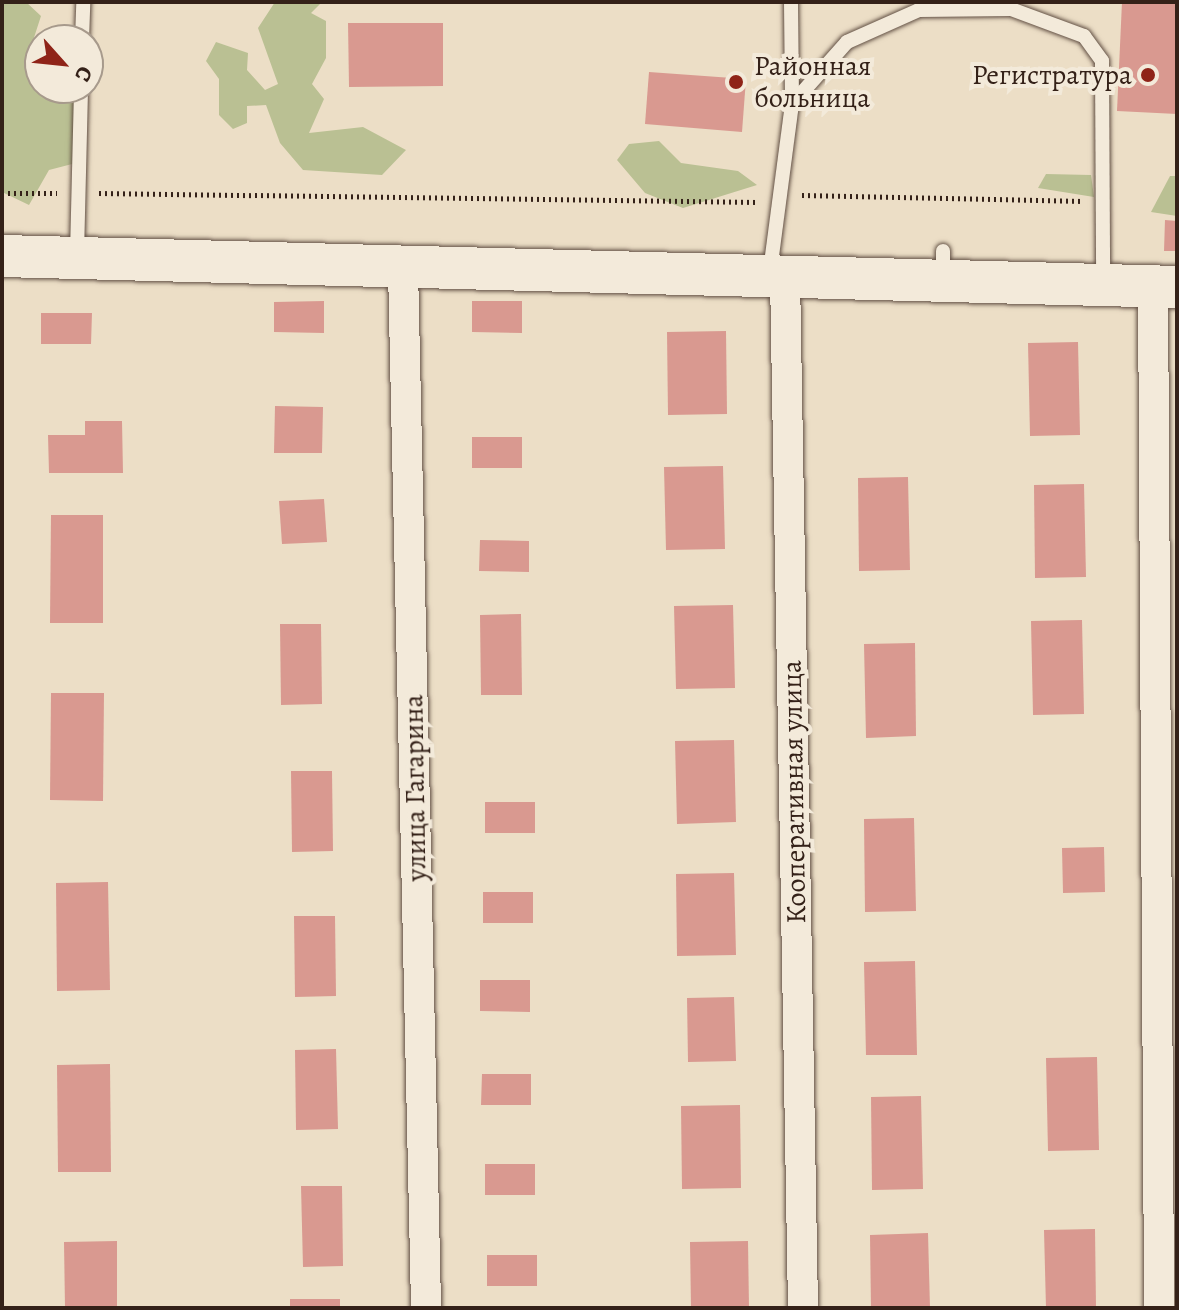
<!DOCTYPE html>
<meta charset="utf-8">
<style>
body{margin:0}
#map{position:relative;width:1179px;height:1310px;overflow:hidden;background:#ecdec6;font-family:Alegreya,serif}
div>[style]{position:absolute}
.green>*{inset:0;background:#bac093}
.building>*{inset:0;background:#d99990}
.path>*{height:5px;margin-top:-2.5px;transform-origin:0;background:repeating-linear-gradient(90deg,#342118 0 2px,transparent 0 6px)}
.roads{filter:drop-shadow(0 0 2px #625044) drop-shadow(0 0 2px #625044)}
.lane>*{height:14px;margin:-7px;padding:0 7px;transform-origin:7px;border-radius:7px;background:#f3eada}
.street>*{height:30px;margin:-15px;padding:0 15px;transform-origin:15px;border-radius:15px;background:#f3eada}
.secondary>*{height:42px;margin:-21px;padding:0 21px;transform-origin:21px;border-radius:21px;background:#f3eada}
.dots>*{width:22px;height:22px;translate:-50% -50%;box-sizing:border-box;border:4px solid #f3eada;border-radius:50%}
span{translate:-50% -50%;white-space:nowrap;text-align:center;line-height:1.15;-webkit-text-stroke:8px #f3eada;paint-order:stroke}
.poi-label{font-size:28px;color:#342118}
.left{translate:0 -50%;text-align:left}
.right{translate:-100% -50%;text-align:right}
.street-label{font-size:28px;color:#342118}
.frame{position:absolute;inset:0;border:4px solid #342118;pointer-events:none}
.north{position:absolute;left:24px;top:24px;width:80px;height:80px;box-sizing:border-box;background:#f3eada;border:2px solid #a79a8c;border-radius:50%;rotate:117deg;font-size:22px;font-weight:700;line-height:32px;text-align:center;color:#342118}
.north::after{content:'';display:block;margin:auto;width:28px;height:36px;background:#8f2418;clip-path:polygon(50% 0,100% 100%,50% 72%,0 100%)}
</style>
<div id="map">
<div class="green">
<div style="clip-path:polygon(2px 2px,26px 2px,41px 16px,29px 53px,40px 50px,40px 88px,83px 88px,76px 163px,49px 170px,29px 205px,2px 192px)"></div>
<div style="clip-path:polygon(275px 2px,322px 2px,311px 13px,326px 21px,326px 58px,312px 84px,324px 99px,309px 133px,363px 127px,406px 150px,382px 175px,303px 170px,280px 143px,266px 105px,247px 106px,247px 123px,233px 129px,219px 115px,219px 79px,206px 61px,216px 42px,248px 53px,247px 70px,265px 90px,278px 84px,258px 28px)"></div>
<div style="clip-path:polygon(659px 141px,681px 163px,738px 171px,757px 185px,683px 208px,645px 193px,617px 160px,629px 144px)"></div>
<div style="clip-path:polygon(1046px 174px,1091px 175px,1094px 197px,1038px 188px)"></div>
<div style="clip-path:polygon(1170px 176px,1177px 176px,1177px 216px,1151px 212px)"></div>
</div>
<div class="building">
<div style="clip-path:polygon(1122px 2px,1177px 4px,1177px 114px,1117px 111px)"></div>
<div style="clip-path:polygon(348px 23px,443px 23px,443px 86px,349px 87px)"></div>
<div style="clip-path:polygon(649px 72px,746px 79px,742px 132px,645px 124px)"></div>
<div style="clip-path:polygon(1165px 220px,1177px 221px,1177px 251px,1164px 251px)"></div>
<div style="clip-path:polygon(324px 301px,324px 333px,274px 332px,274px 302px)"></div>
<div style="clip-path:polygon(472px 301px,522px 301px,522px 333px,472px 332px)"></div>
<div style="clip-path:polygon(41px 313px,92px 313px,91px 344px,41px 344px)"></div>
<div style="clip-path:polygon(726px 331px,727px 414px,668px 415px,667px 332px)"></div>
<div style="clip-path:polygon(1078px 342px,1080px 435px,1030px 436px,1028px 343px)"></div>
<div style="clip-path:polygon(275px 406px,323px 407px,322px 453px,274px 453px)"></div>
<div style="clip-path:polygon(85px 421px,122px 421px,123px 473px,49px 473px,48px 435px,85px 435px)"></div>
<div style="clip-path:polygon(472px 437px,522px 437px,522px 468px,472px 468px)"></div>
<div style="clip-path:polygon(723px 466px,725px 549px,666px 550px,664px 467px)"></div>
<div style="clip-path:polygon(908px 477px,910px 570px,859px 571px,858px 478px)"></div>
<div style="clip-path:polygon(1084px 484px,1086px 577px,1035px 578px,1034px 485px)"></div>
<div style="clip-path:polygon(324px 499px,327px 542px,282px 544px,279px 501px)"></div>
<div style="clip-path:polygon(51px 515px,103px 515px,103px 623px,50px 623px)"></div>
<div style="clip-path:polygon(480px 540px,529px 541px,529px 572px,479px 571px)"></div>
<div style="clip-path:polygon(733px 605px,735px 688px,676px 689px,674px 606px)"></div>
<div style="clip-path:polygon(521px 614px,522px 695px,481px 695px,480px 615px)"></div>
<div style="clip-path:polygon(1082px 620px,1084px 714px,1033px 715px,1031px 621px)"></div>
<div style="clip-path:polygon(280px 624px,321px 624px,322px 704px,281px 705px)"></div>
<div style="clip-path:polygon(915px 643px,916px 736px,866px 738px,864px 644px)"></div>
<div style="clip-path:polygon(51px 693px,104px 693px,103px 801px,50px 800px)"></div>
<div style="clip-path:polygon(734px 740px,736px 822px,677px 824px,675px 741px)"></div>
<div style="clip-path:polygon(291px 771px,332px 771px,333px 851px,292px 852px)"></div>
<div style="clip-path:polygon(485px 802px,535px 802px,535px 833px,485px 833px)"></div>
<div style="clip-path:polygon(914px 818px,916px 911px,865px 912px,864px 819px)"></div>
<div style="clip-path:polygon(1104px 847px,1105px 892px,1063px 893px,1062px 848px)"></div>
<div style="clip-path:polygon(734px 873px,736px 955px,677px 956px,676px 874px)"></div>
<div style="clip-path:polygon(108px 882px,110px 990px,57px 991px,56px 883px)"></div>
<div style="clip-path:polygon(483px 892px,533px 892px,533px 923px,483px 923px)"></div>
<div style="clip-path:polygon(294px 916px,335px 916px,336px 996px,295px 997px)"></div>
<div style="clip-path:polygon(915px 961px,917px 1055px,866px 1055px,864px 962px)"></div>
<div style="clip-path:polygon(480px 980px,530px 980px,530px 1012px,480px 1011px)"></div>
<div style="clip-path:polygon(734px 997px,736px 1061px,688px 1062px,687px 998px)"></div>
<div style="clip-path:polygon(336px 1049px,338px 1129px,296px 1130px,295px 1050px)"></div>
<div style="clip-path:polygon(1097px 1057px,1099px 1150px,1048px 1151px,1046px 1058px)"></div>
<div style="clip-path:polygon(110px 1064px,111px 1172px,58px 1172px,57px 1065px)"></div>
<div style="clip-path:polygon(482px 1074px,531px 1074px,531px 1105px,481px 1105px)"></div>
<div style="clip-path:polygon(921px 1096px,923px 1189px,872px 1190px,871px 1097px)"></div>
<div style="clip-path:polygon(740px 1105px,741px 1188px,682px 1189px,681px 1106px)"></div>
<div style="clip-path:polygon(485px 1164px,535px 1164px,535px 1195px,485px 1195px)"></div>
<div style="clip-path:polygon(301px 1186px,342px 1186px,343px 1266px,303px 1267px)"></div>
<div style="clip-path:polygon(1095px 1229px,1096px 1308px,1046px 1308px,1044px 1230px)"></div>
<div style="clip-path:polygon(928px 1233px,930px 1308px,871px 1308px,870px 1235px)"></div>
<div style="clip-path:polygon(117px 1241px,117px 1308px,65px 1308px,64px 1242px)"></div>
<div style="clip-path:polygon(748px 1241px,749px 1308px,691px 1308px,690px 1242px)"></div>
<div style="clip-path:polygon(487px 1255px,537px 1255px,537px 1286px,487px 1286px)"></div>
<div style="clip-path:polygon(290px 1299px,340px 1299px,340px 1308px,290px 1308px)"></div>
</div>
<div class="path">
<div style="left:2px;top:193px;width:55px"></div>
<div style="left:99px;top:193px;width:658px;rotate:0.78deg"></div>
<div style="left:802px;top:195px;width:281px;rotate:1.2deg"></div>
</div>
<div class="roads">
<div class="lane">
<div style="left:791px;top:2px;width:102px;rotate:89.4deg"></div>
<div style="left:82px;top:40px;width:38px;rotate:-88deg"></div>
<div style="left:77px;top:254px;width:166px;rotate:-88.6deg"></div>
<div style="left:770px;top:271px;width:168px;rotate:-82.5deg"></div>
<div style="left:792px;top:104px;width:83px;rotate:-48.4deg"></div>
<div style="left:847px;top:42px;width:79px;rotate:-24deg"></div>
<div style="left:919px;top:10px;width:92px;rotate:-0.6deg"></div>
<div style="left:1011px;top:9px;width:78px;rotate:20.3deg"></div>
<div style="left:1084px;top:36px;width:31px;rotate:54deg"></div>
<div style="left:1102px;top:61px;width:219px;rotate:89.7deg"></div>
<div style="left:943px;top:279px;width:28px;rotate:-90deg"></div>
</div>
<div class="street">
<div style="left:403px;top:268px;width:1040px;rotate:88.73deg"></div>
<div style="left:785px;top:276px;width:1032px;rotate:89deg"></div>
<div style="left:1153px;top:286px;width:1022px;rotate:89.66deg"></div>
</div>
<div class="secondary">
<div style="left:2px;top:256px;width:1175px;rotate:1.51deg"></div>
</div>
</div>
<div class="dots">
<div style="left:1148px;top:75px;background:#8f2418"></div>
<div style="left:736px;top:82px;background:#8f2418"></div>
</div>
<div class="poi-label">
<span class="left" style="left:754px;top:82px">Районная<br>больница</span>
<span class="right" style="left:1132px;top:75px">Регистратура</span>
</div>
<div class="street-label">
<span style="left:415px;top:788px;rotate:-91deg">улица Гагарина</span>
<span style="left:794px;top:792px;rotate:-91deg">Кооперативная улица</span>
</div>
<div class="frame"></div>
<div class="north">С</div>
</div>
